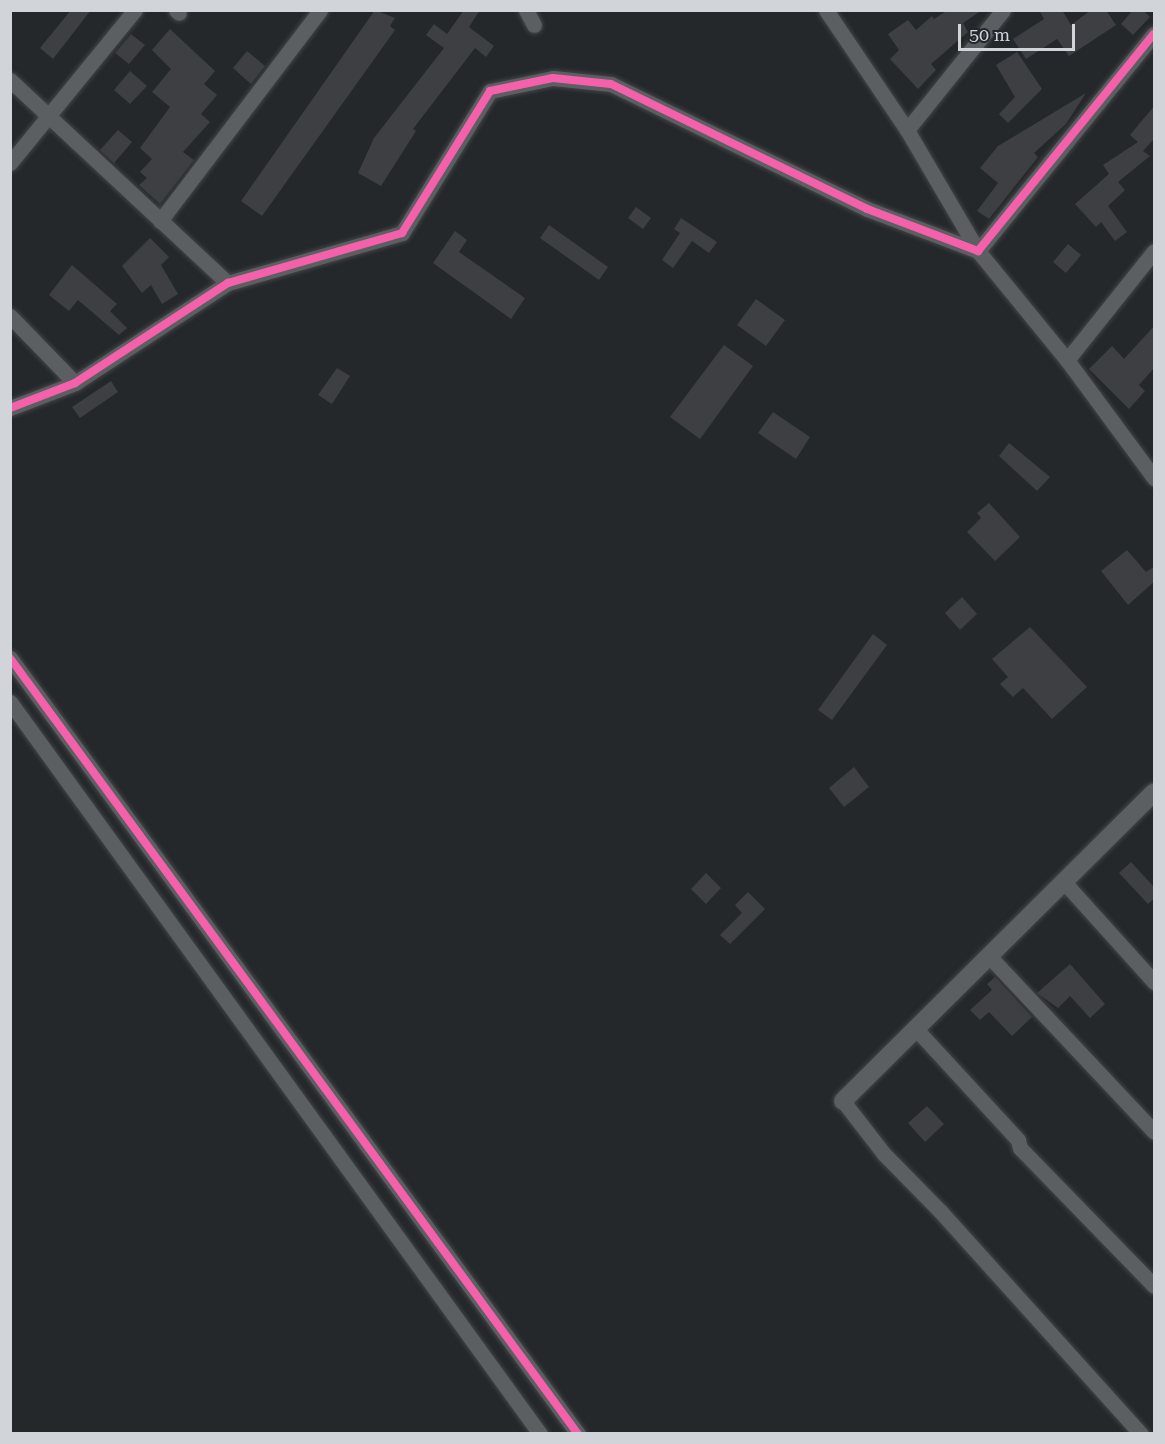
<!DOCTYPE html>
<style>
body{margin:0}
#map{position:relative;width:1165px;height:1444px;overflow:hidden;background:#25282b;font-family:"Roboto Serif",serif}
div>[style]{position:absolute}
.building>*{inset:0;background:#3d3f42}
.roads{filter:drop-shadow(0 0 2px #414447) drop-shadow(0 0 2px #414447)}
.minor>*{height:15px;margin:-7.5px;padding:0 7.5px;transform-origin:7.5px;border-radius:7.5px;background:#5c5f61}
.tertiary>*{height:18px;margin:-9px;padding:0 9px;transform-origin:9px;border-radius:9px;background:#5c5f61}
.cycleway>*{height:8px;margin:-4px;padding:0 4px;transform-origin:4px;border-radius:4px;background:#f560ab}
span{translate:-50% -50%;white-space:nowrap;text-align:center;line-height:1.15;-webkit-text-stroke:4.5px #22272e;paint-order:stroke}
.frame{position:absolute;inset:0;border:12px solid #d1d4d8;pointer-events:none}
.scale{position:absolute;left:958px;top:24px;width:117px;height:27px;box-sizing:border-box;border:3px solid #d1d4d8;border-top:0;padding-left:8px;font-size:18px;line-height:21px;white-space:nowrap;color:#d1d4d8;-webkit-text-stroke:4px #22272e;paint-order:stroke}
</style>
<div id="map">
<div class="building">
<div style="clip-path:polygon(71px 10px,91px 10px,53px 59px,40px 48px)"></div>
<div style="clip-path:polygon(375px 10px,395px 18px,390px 26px,395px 30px,262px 216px,241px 201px)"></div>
<div style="clip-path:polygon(464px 10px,480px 10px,469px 27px,494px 46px,486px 57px,475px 48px,413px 129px,416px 131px,381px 186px,358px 173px,374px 138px,444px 48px,426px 35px,434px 24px,447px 34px)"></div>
<div style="clip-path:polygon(948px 10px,982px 10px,963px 23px,968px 32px,931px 64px,936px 70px,918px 89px,890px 59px,899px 50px,888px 34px,908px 20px,916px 30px,932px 16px,934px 19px)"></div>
<div style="clip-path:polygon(1039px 10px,1062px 10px,1071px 25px,1091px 10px,1106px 10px,1116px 25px,1069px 56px,1057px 39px,1026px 59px,1013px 39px,1044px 19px)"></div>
<div style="clip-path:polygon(1133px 10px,1143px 10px,1150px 17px,1133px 35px,1121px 24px)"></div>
<div style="clip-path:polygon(170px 29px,215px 71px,204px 84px,217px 95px,201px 114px,210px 122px,183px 152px,194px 160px,160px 204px,139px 185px,147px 178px,140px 172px,152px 159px,140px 148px,170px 107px,152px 92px,171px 69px,152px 50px)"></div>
<div style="clip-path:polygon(131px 34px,145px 45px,129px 64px,115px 53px)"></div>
<div style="clip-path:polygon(247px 51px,265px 66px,251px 84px,233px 68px)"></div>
<div style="clip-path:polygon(1017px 52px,1042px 89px,1008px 123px,999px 114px,1015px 97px,996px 65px)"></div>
<div style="clip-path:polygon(130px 71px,147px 86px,130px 104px,114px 90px)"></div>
<div style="clip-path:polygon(1086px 93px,1066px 124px,1034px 153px,1038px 157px,989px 219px,977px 211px,998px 183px,980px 168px,998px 146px)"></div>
<div style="clip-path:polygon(1155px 105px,1155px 138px,1143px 151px,1150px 156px,1118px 182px,1125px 190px,1108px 206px,1127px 232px,1115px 241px,1101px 222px,1096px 227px,1075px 204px,1109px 174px,1103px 165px,1138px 142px,1130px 135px)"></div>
<div style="clip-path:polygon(118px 130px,132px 142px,114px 163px,100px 150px)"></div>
<div style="clip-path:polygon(636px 207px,651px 218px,643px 229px,628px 218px)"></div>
<div style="clip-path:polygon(681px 218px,717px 242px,709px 253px,692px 241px,673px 268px,662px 260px,680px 233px,674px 229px)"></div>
<div style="clip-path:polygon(549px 225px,608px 267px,599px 280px,540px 238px)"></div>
<div style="clip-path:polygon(455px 231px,467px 240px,459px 252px,525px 298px,511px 319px,433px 263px)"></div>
<div style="clip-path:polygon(150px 238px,169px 257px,161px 265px,178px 294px,162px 304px,151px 285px,142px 293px,122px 266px)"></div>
<div style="clip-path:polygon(1068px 244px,1081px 255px,1066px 273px,1053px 262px)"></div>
<div style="clip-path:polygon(72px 265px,117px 304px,110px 311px,127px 328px,119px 335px,78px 300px,69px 311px,49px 295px)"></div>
<div style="clip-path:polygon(756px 299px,785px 320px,766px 346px,737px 325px)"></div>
<div style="clip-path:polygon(1155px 325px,1155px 367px,1139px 385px,1145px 391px,1129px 409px,1089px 369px,1112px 346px,1124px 359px)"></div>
<div style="clip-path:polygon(724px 345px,753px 366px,700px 439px,670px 417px)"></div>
<div style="clip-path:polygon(337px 368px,350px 376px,332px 404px,318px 395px)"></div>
<div style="clip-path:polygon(111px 381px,118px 392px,80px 418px,72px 407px)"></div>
<div style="clip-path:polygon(773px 412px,810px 437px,796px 459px,758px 433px)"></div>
<div style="clip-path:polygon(1009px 443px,1050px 477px,1037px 491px,999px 456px)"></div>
<div style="clip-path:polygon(989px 503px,1020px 537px,995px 561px,967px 532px,981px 518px,977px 513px)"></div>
<div style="clip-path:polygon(1127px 550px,1146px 572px,1155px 566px,1155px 581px,1128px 605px,1101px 571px)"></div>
<div style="clip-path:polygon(962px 597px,977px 614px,960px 630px,945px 613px)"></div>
<div style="clip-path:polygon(1030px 627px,1087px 687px,1052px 719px,1023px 688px,1013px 697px,1000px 684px,1008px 677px,992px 659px)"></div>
<div style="clip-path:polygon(873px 634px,887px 645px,832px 720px,818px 710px)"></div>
<div style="clip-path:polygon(854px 767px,869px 787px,844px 807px,829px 788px)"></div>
<div style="clip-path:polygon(1131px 862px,1155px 888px,1155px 898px,1148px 904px,1119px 873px)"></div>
<div style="clip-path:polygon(706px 873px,721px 888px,706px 904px,691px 889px)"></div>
<div style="clip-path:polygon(748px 892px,765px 909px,730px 944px,720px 935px,742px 913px,735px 905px)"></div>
<div style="clip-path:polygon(1070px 964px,1105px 1004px,1090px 1018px,1070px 996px,1058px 1008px,1037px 993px)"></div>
<div style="clip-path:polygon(995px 977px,1032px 1017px,1012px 1036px,989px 1012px,980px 1020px,970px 1010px,992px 990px,987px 984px)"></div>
<div style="clip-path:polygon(927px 1106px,944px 1124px,925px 1142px,908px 1123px)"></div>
</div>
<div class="roads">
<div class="minor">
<div style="left:176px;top:10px;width:4px;rotate:45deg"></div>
<div style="left:526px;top:10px;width:17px;rotate:62deg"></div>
<div style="left:826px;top:10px;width:145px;rotate:56deg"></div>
<div style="left:907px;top:130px;width:140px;rotate:59.6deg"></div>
<div style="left:978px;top:251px;width:141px;rotate:50.8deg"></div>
<div style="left:1067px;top:360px;width:147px;rotate:53.6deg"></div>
<div style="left:10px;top:80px;width:298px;rotate:43deg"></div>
<div style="left:907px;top:130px;width:154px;rotate:-51.3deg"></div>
<div style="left:10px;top:163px;width:198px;rotate:-50.8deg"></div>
<div style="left:160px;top:221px;width:265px;rotate:-52.8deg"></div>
<div style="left:10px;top:316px;width:93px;rotate:45.9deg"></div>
<div style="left:1067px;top:360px;width:139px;rotate:-51.4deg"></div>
<div style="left:10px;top:408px;width:70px;rotate:-21deg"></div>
<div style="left:75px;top:383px;width:183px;rotate:-33.2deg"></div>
<div style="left:228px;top:283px;width:181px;rotate:-16deg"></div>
<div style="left:402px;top:233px;width:167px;rotate:-58.2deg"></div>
<div style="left:490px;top:91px;width:64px;rotate:-11.7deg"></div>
<div style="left:553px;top:78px;width:58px;rotate:5.9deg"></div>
<div style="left:611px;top:84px;width:285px;rotate:26deg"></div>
<div style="left:867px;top:209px;width:119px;rotate:20.7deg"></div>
<div style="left:978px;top:251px;width:279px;rotate:-51deg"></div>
<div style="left:10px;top:658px;width:962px;rotate:53.8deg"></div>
<div style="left:10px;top:702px;width:904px;rotate:54.09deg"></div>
<div style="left:1064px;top:882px;width:135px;rotate:48deg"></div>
<div style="left:989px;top:956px;width:241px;rotate:46.8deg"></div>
<div style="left:916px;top:1029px;width:151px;rotate:47.4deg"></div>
<div style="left:1018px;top:1140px;width:8px;rotate:76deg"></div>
<div style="left:1020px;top:1148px;width:192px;rotate:45.8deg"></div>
<div style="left:843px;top:1101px;width:67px;rotate:52.3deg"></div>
<div style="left:884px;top:1154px;width:81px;rotate:45.5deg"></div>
<div style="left:941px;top:1212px;width:299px;rotate:48deg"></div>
</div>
<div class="tertiary">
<div style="left:843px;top:1101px;width:438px;rotate:-44.8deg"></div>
</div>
</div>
<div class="cycleway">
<div style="left:10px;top:408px;width:70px;rotate:-21deg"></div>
<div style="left:75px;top:383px;width:183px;rotate:-33.2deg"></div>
<div style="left:228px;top:283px;width:181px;rotate:-16deg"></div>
<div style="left:402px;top:233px;width:167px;rotate:-58.2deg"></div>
<div style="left:490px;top:91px;width:64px;rotate:-11.7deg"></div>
<div style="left:553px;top:78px;width:58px;rotate:5.9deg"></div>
<div style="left:611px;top:84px;width:285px;rotate:26deg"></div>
<div style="left:867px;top:209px;width:119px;rotate:20.7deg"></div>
<div style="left:978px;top:251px;width:279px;rotate:-51deg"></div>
<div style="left:10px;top:658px;width:962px;rotate:53.8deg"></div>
</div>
<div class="frame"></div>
<div class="scale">50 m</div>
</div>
